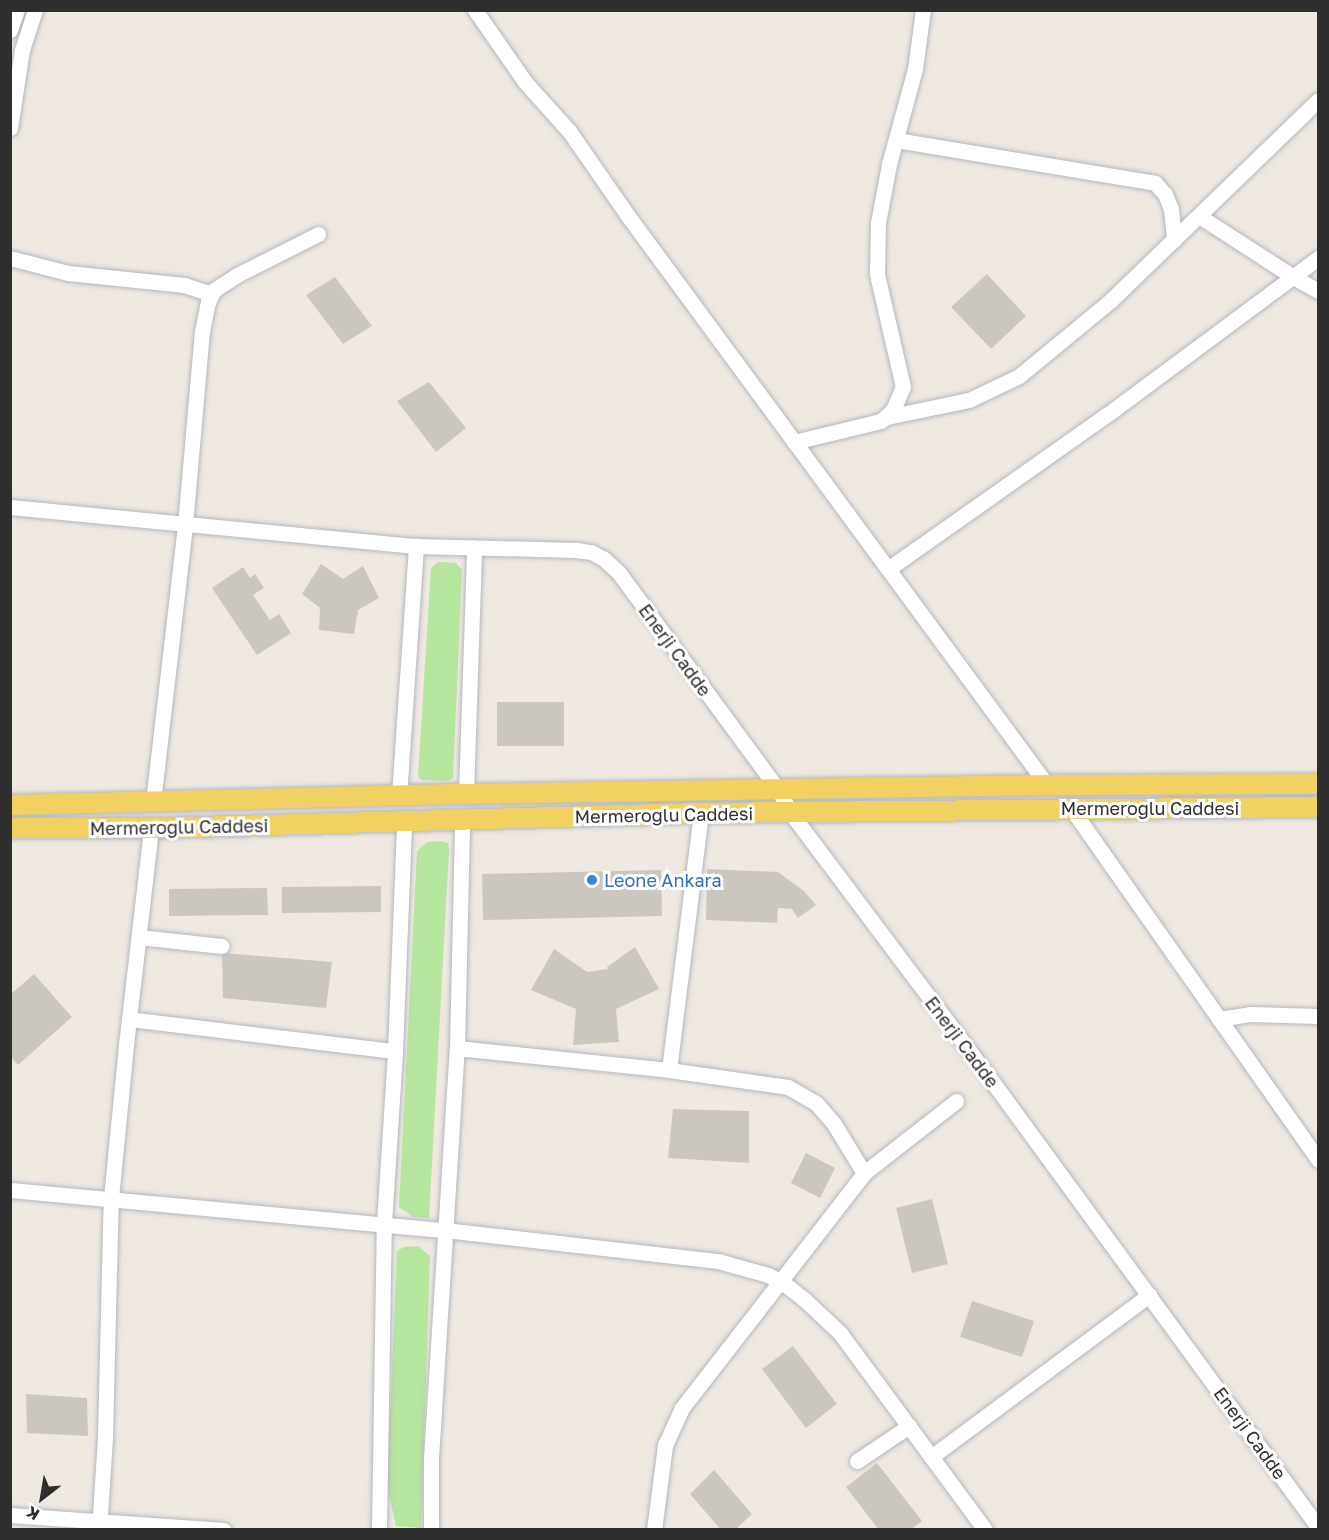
<!DOCTYPE html>
<meta charset="utf-8">
<style>
body{margin:0}
#map{position:relative;width:1329px;height:1540px;overflow:hidden;background:#efe9e1;font-family:"Golos Text",sans-serif}
div>[style]{position:absolute}
.green>*{inset:0;background:#b6e59e}
.building>*{inset:0;background:#cbc7bf}
.roads{filter:drop-shadow(0 0 2px #b4b7c1) drop-shadow(0 0 2px #b4b7c1)}
.minor>*{height:15px;margin:-7.5px;padding:0 7.5px;transform-origin:7.5px;border-radius:7.5px;background:#fff}
.major>*{height:20px;margin:-10px;padding:0 10px;transform-origin:10px;border-radius:10px;background:#f2d163}
.dots>*{width:16px;height:16px;translate:-50% -50%;box-sizing:border-box;border:3px solid #fff;border-radius:50%}
span{translate:-50% -50%;white-space:nowrap;text-align:center;line-height:1.15;-webkit-text-stroke:6px #fff;paint-order:stroke}
.street-label{font-size:18px;color:#2e2e2e}
.shop-label{font-size:18px;color:#366cbe}
.left{translate:0 -50%;text-align:left}
.frame{position:absolute;inset:0;border:12px solid #2e2e2e;pointer-events:none}
.north{position:absolute;left:12px;top:1468px;width:60px;height:60px;-webkit-text-stroke:4px #fff;paint-order:stroke;rotate:211deg;font-size:16px;font-weight:700;line-height:24px;text-align:center;color:#2e2e2e}
.north::after{content:'';display:block;margin:auto;width:21px;height:27px;background:#2e2e2e;clip-path:polygon(50% 0,100% 100%,50% 72%,0 100%)}
</style>
<div id="map">
<div class="green">
<div style="clip-path:polygon(438px 562px,456px 563px,462px 570px,453px 778px,448px 781px,421px 780px,418px 776px,431px 568px)"></div>
<div style="clip-path:polygon(441px 841px,448px 843px,449px 850px,429px 1218px,413px 1217px,399px 1207px,417px 851px,427px 842px)"></div>
<div style="clip-path:polygon(418px 1246px,430px 1256px,421px 1528px,396px 1526px,387px 1486px,397px 1251px,404px 1247px)"></div>
</div>
<div class="building">
<div style="clip-path:polygon(987px 274px,1026px 316px,991px 349px,951px 307px)"></div>
<div style="clip-path:polygon(335px 277px,372px 326px,343px 344px,306px 295px)"></div>
<div style="clip-path:polygon(429px 382px,466px 428px,436px 452px,397px 401px)"></div>
<div style="clip-path:polygon(321px 564px,343px 579px,363px 566px,379px 598px,358px 610px,354px 634px,319px 630px,320px 608px,302px 594px)"></div>
<div style="clip-path:polygon(243px 567px,250px 578px,255px 574px,264px 588px,253px 595px,270px 620px,279px 614px,291px 633px,257px 655px,212px 588px)"></div>
<div style="clip-path:polygon(497px 702px,564px 702px,564px 746px,497px 746px)"></div>
<div style="clip-path:polygon(707px 869px,778px 872px,804px 891px,816px 905px,798px 918px,792px 909px,778px 908px,777px 923px,706px 920px)"></div>
<div style="clip-path:polygon(661px 870px,662px 916px,483px 920px,482px 874px)"></div>
<div style="clip-path:polygon(381px 886px,381px 912px,282px 913px,282px 887px)"></div>
<div style="clip-path:polygon(267px 888px,268px 915px,169px 916px,169px 889px)"></div>
<div style="clip-path:polygon(635px 947px,659px 989px,616px 1009px,619px 1042px,573px 1045px,576px 1009px,531px 990px,554px 949px,587px 972px,608px 969px,607px 967px)"></div>
<div style="clip-path:polygon(222px 953px,332px 962px,326px 1008px,223px 998px)"></div>
<div style="clip-path:polygon(34px 974px,72px 1017px,18px 1065px,10px 1056px,10px 995px)"></div>
<div style="clip-path:polygon(673px 1109px,749px 1111px,749px 1163px,668px 1158px)"></div>
<div style="clip-path:polygon(806px 1153px,835px 1168px,820px 1198px,791px 1183px)"></div>
<div style="clip-path:polygon(932px 1199px,948px 1264px,912px 1273px,896px 1208px)"></div>
<div style="clip-path:polygon(972px 1301px,1034px 1321px,1022px 1357px,960px 1337px)"></div>
<div style="clip-path:polygon(793px 1346px,837px 1404px,806px 1428px,762px 1369px)"></div>
<div style="clip-path:polygon(26px 1394px,87px 1398px,88px 1436px,27px 1433px)"></div>
<div style="clip-path:polygon(877px 1463px,922px 1521px,910px 1530px,879px 1530px,846px 1487px)"></div>
<div style="clip-path:polygon(714px 1470px,752px 1514px,735px 1530px,721px 1530px,690px 1494px)"></div>
</div>
<div class="roads">
<div class="minor">
<div style="left:475px;top:10px;width:88px;rotate:55.2deg"></div>
<div style="left:525px;top:82px;width:66px;rotate:48.1deg"></div>
<div style="left:569px;top:131px;width:103px;rotate:55.2deg"></div>
<div style="left:628px;top:216px;width:707px;rotate:53.63deg"></div>
<div style="left:10px;top:30px;width:21px;rotate:-71deg"></div>
<div style="left:10px;top:128px;width:79px;rotate:-81.3deg"></div>
<div style="left:22px;top:50px;width:42px;rotate:-72deg"></div>
<div style="left:896px;top:140px;width:263px;rotate:9.4deg"></div>
<div style="left:1155px;top:183px;width:15px;rotate:48deg"></div>
<div style="left:1165px;top:194px;width:16px;rotate:68deg"></div>
<div style="left:1171px;top:209px;width:31px;rotate:84deg"></div>
<div style="left:1199px;top:216px;width:114px;rotate:32.9deg"></div>
<div style="left:1295px;top:278px;width:26px;rotate:29deg"></div>
<div style="left:10px;top:258px;width:60px;rotate:14.5deg"></div>
<div style="left:68px;top:273px;width:117px;rotate:5.9deg"></div>
<div style="left:184px;top:285px;width:28px;rotate:18deg"></div>
<div style="left:887px;top:417px;width:84px;rotate:-11.7deg"></div>
<div style="left:969px;top:400px;width:55px;rotate:-25.6deg"></div>
<div style="left:1019px;top:376px;width:118px;rotate:-39.5deg"></div>
<div style="left:1110px;top:301px;width:289px;rotate:-44deg"></div>
<div style="left:794px;top:442px;width:89px;rotate:-13.6deg"></div>
<div style="left:881px;top:421px;width:16px;rotate:-43deg"></div>
<div style="left:893px;top:410px;width:25px;rotate:-67deg"></div>
<div style="left:903px;top:387px;width:116px;rotate:-103deg"></div>
<div style="left:877px;top:274px;width:51px;rotate:-88.9deg"></div>
<div style="left:878px;top:223px;width:60px;rotate:-79.4deg"></div>
<div style="left:889px;top:164px;width:98px;rotate:-74.7deg"></div>
<div style="left:915px;top:69px;width:60px;rotate:-82.3deg"></div>
<div style="left:10px;top:507px;width:408px;rotate:5.5deg"></div>
<div style="left:416px;top:546px;width:160px;rotate:1.4deg"></div>
<div style="left:576px;top:550px;width:15px;rotate:8deg"></div>
<div style="left:591px;top:552px;width:15px;rotate:28deg"></div>
<div style="left:604px;top:559px;width:21px;rotate:43deg"></div>
<div style="left:619px;top:573px;width:270px;rotate:53.7deg"></div>
<div style="left:779px;top:791px;width:24px;rotate:62deg"></div>
<div style="left:790px;top:812px;width:326px;rotate:53.1deg"></div>
<div style="left:986px;top:1073px;width:562px;rotate:53.82deg"></div>
<div style="left:888px;top:569px;width:269px;rotate:-35.2deg"></div>
<div style="left:1108px;top:414px;width:262px;rotate:-36.6deg"></div>
<div style="left:466px;top:794px;width:247px;rotate:-88.1deg"></div>
<div style="left:399px;top:796px;width:251px;rotate:-86.1deg"></div>
<div style="left:153px;top:802px;width:279px;rotate:-83.4deg"></div>
<div style="left:185px;top:525px;width:194px;rotate:-85deg"></div>
<div style="left:202px;top:332px;width:31px;rotate:-79deg"></div>
<div style="left:208px;top:302px;width:13px;rotate:-63deg"></div>
<div style="left:214px;top:290px;width:27px;rotate:-33deg"></div>
<div style="left:237px;top:275px;width:91px;rotate:-26.8deg"></div>
<div style="left:1071px;top:808px;width:430px;rotate:54.9deg"></div>
<div style="left:139px;top:937px;width:83px;rotate:6.2deg"></div>
<div style="left:129px;top:1019px;width:268px;rotate:6.9deg"></div>
<div style="left:1219px;top:1019px;width:31px;rotate:-9deg"></div>
<div style="left:1250px;top:1014px;width:68px;rotate:1.7deg"></div>
<div style="left:457px;top:1048px;width:213px;rotate:5.9deg"></div>
<div style="left:669px;top:1070px;width:120px;rotate:8.1deg"></div>
<div style="left:788px;top:1087px;width:32px;rotate:30deg"></div>
<div style="left:816px;top:1103px;width:28px;rotate:49deg"></div>
<div style="left:834px;top:1124px;width:57px;rotate:58.5deg"></div>
<div style="left:669px;top:1070px;width:259px;rotate:-82.9deg"></div>
<div style="left:10px;top:1190px;width:437px;rotate:5.3deg"></div>
<div style="left:445px;top:1230px;width:275px;rotate:6.5deg"></div>
<div style="left:718px;top:1261px;width:52px;rotate:15.6deg"></div>
<div style="left:768px;top:1275px;width:16px;rotate:27deg"></div>
<div style="left:782px;top:1282px;width:29px;rotate:38deg"></div>
<div style="left:805px;top:1300px;width:48px;rotate:43.3deg"></div>
<div style="left:840px;top:1333px;width:245px;rotate:53.6deg"></div>
<div style="left:931px;top:1457px;width:272px;rotate:-36.6deg"></div>
<div style="left:857px;top:1461px;width:63px;rotate:-33.9deg"></div>
<div style="left:10px;top:1515px;width:214px;rotate:4deg"></div>
<div style="left:99px;top:1530px;width:94px;rotate:-86.3deg"></div>
<div style="left:105px;top:1436px;width:238px;rotate:-88.6deg"></div>
<div style="left:111px;top:1198px;width:154px;rotate:-84.4deg"></div>
<div style="left:126px;top:1045px;width:218px;rotate:-83.4deg"></div>
<div style="left:379px;top:1530px;width:307px;rotate:-89.1deg"></div>
<div style="left:384px;top:1223px;width:172px;rotate:-86.3deg"></div>
<div style="left:395px;top:1051px;width:228px;rotate:-87.7deg"></div>
<div style="left:431px;top:1530px;width:72px;rotate:-90deg"></div>
<div style="left:431px;top:1458px;width:411px;rotate:-86.4deg"></div>
<div style="left:457px;top:1048px;width:227px;rotate:-88.7deg"></div>
<div style="left:654px;top:1530px;width:86px;rotate:-82.6deg"></div>
<div style="left:665px;top:1445px;width:41px;rotate:-65.3deg"></div>
<div style="left:682px;top:1408px;width:297px;rotate:-52.2deg"></div>
<div style="left:864px;top:1173px;width:117px;rotate:-38deg"></div>
</div>
<div class="major">
<div style="left:10px;top:805px;width:456px;rotate:-1.4deg"></div>
<div style="left:466px;top:794px;width:581px;rotate:-0.89deg"></div>
<div style="left:1047px;top:785px;width:271px;rotate:-0.2deg"></div>
<div style="left:10px;top:828px;width:150px"></div>
<div style="left:160px;top:828px;width:541px;rotate:-1.59deg"></div>
<div style="left:701px;top:813px;width:617px;rotate:-0.56deg"></div>
</div>
</div>
<div class="dots">
<div style="left:592px;top:880px;background:#3f7fe0"></div>
</div>
<div class="street-label">
<span style="left:675px;top:650px;rotate:54deg">Enerji Cadde</span>
<span style="left:1150px;top:808px">Mermeroğlu Caddesi</span>
<span style="left:664px;top:815px;rotate:-1deg">Mermeroğlu Caddesi</span>
<span style="left:179px;top:827px;rotate:-1deg">Mermeroğlu Caddesi</span>
<span style="left:962px;top:1042px;rotate:53deg">Enerji Cadde</span>
<span style="left:1250px;top:1433px;rotate:54deg">Enerji Cadde</span>
</div>
<div class="shop-label">
<span class="left" style="left:604px;top:880px">Leone Ankara</span>
</div>
<div class="frame"></div>
<div class="north">K</div>
</div>
